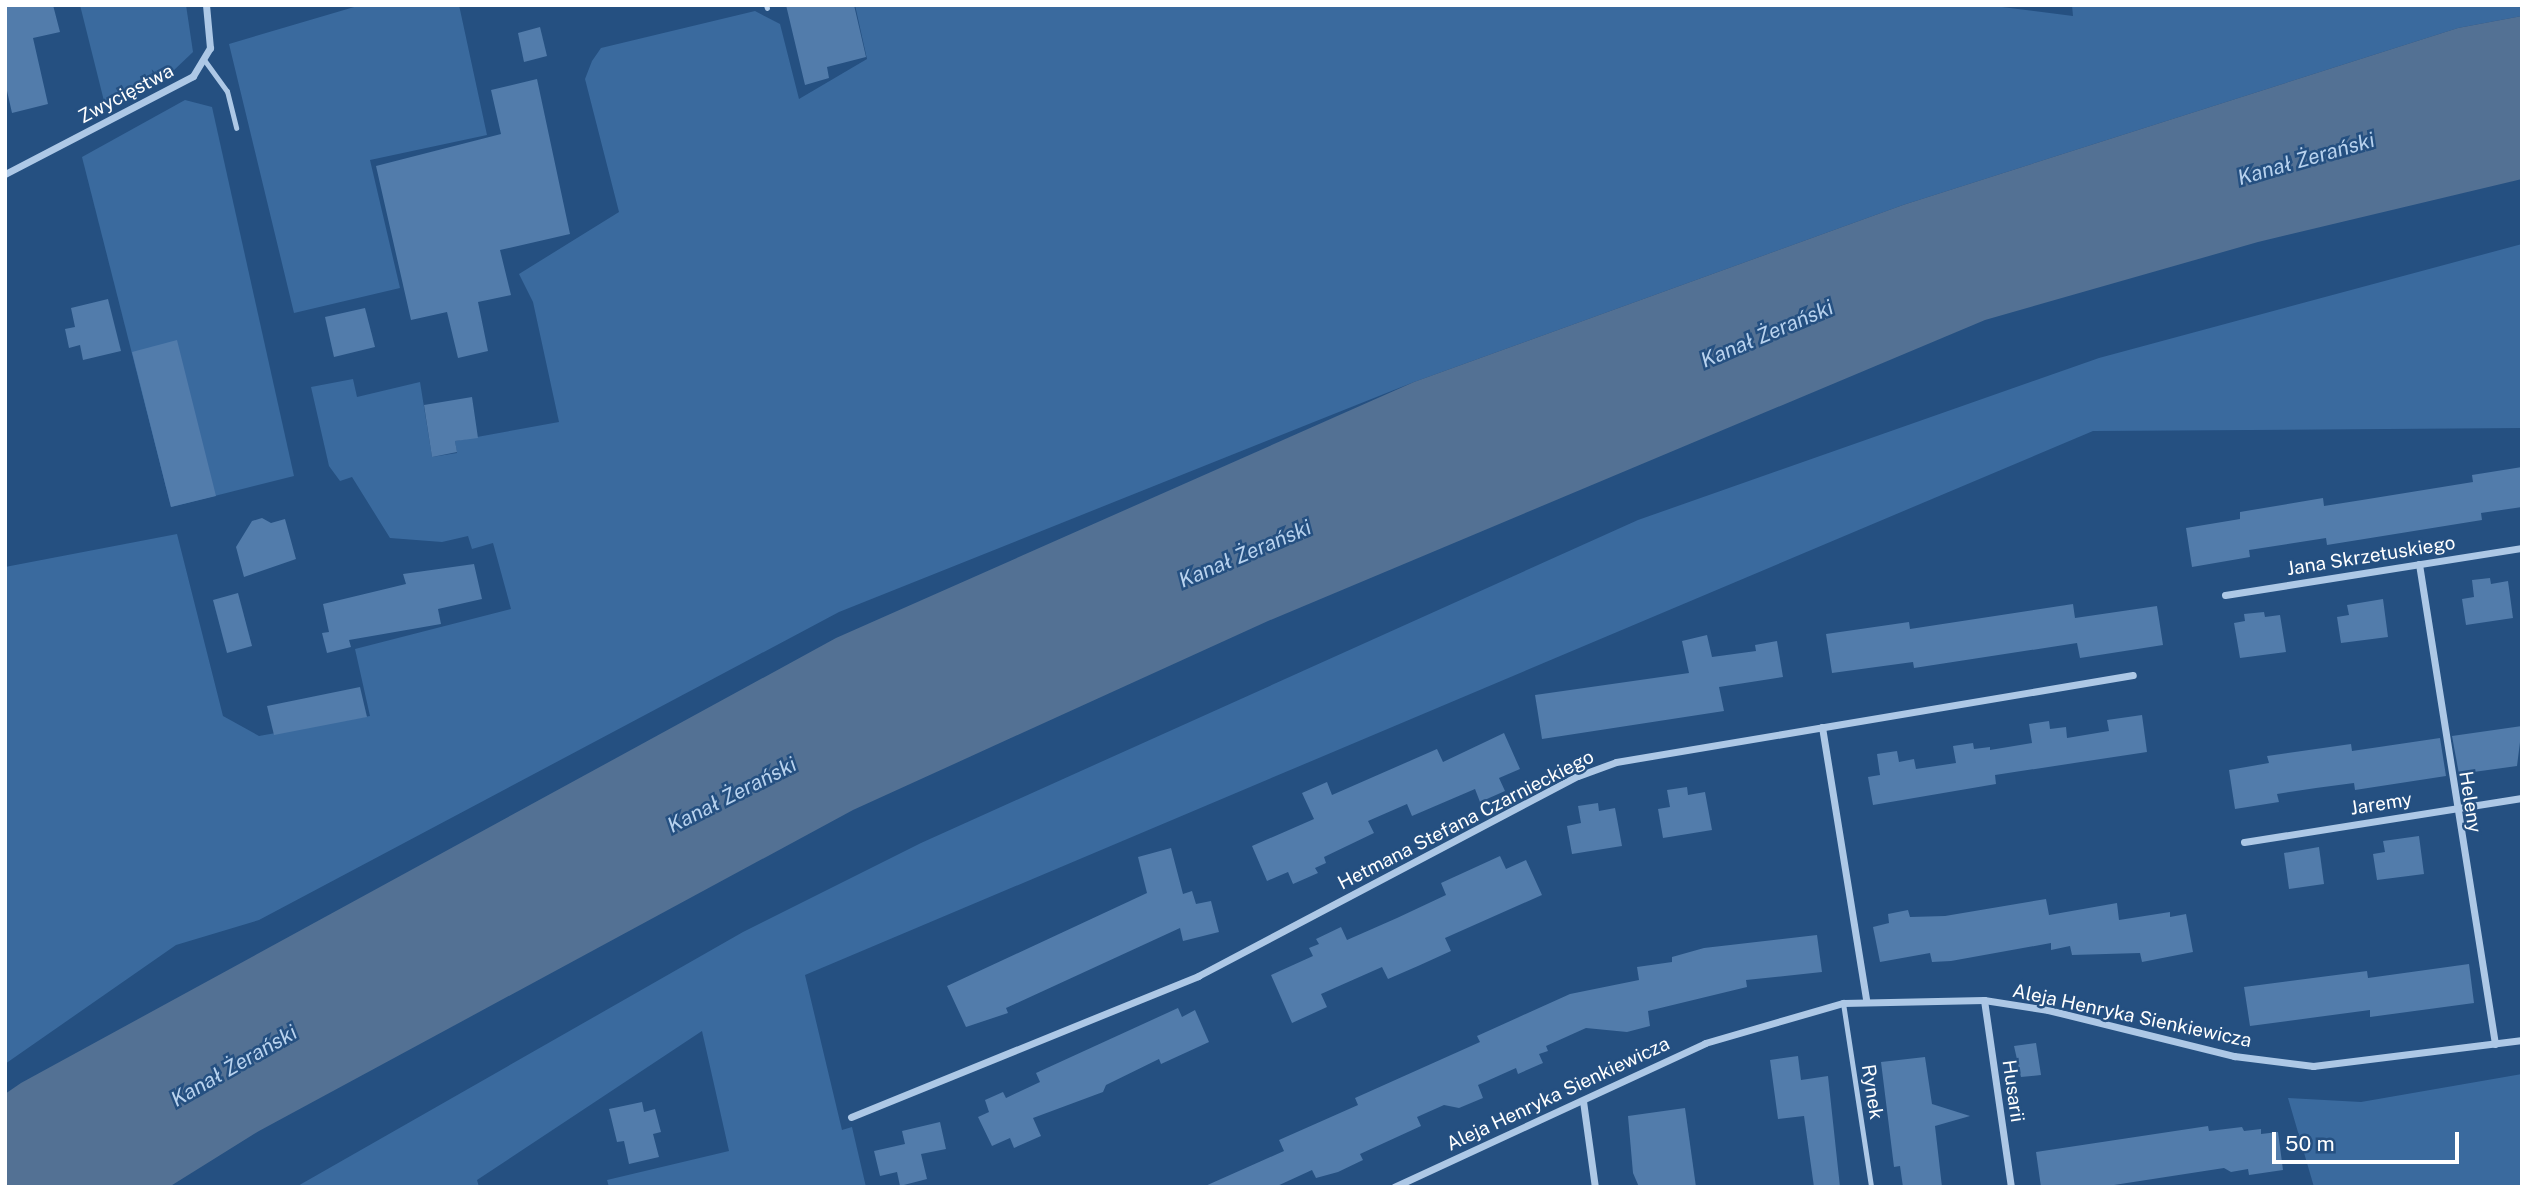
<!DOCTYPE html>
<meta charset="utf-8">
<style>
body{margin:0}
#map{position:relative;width:2527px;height:1192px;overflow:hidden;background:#255081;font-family:"Public Sans",sans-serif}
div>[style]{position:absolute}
.green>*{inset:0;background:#3a6a9e}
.water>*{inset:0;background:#537194}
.building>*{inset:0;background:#527cab}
.service>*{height:5px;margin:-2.5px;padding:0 2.5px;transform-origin:2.5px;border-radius:2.5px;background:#adc8e6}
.minor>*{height:7px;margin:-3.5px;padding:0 3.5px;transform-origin:3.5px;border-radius:3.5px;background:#adc8e6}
span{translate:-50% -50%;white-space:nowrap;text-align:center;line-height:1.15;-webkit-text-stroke:5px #255081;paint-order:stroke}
.street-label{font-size:19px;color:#fff}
.water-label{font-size:21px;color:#b8d2ee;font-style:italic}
.frame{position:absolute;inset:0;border:7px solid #fff;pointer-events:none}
.scale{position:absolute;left:2272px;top:1132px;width:187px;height:32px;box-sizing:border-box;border:4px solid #fff;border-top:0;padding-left:9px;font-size:21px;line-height:24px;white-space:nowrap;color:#fff;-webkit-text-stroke:5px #255081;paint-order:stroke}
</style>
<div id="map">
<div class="green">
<div style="clip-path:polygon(80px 5px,186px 5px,193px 52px,172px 72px,105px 105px)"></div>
<div style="clip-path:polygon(361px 5px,459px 5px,487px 135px,370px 160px,400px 288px,294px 313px,229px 44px)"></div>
<div style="clip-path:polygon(855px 5px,1986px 5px,2073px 16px,2072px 5px,2522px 5px,2522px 16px,2458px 28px,1903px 205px,1414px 382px,839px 612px,259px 920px,176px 945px,5px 1064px,5px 567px,177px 534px,223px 716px,259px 736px,370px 716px,355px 649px,511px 609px,493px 543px,472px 549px,468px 536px,442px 542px,390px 538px,352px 477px,340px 481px,329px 466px,311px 387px,353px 379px,357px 397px,420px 382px,432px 457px,457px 453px,455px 441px,559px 422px,533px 302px,519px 274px,619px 212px,585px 79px,592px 61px,601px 48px,755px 11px,780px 24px,799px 99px,867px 59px)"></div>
<div style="clip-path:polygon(185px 100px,212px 107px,294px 476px,171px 507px,82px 157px)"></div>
<div style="clip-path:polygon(2522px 244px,2522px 428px,2093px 431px,805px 975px,842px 1130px,852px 1127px,866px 1187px,609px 1187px,607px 1180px,729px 1151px,702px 1031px,477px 1180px,479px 1187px,296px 1187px,743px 932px,921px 843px,1638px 520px,2099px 358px)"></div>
<div style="clip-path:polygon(2522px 1074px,2522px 1187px,2314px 1187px,2288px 1098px,2361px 1102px)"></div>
</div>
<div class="water">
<div style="clip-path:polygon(2522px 16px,2522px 179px,2258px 242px,1985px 320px,1268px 621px,853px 810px,259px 1131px,169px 1187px,5px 1187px,5px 1094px,21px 1083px,836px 638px,1414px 382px,1903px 205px,2458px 28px)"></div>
</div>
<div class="building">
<div style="clip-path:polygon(5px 5px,53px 5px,60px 32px,33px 38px,48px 104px,12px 113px,5px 82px)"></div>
<div style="clip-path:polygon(786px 5px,854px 5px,866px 57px,827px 67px,829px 78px,805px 85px)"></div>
<div style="clip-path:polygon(540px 27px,547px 56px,524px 62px,518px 33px)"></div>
<div style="clip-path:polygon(537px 79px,570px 234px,500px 250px,511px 295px,478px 302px,488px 351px,458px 358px,447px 312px,411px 320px,376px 166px,501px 134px,491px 90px)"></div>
<div style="clip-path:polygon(108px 299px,121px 351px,83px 360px,80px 345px,69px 348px,65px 329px,75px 327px,71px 308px)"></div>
<div style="clip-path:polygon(365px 308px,375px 347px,334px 357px,325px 317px)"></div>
<div style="clip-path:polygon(177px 340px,216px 496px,171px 507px,132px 352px)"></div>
<div style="clip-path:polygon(472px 397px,478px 438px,455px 441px,457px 452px,432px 457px,424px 405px)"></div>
<div style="clip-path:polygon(2522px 467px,2522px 507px,2481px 513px,2482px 520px,2327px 545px,2326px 538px,2249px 550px,2250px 557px,2192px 567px,2186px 528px,2240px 519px,2240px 512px,2323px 498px,2324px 506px,2362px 500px,2473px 482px,2472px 475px)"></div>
<div style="clip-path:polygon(262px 518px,271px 523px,285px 519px,296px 559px,244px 577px,236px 547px,252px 521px)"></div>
<div style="clip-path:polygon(474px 564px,482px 599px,438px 609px,441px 624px,349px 640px,351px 647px,327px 653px,322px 633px,329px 632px,323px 604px,406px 584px,403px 574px)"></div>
<div style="clip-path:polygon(2490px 578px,2491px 584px,2508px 581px,2513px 618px,2466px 625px,2462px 599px,2474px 597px,2472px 580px)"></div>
<div style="clip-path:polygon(238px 593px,252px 646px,227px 653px,213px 600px)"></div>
<div style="clip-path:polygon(2383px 599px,2388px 637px,2341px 643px,2337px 617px,2349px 615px,2347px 605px)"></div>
<div style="clip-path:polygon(2073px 604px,2075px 618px,2157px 606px,2163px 645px,2080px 658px,2077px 643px,1914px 668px,1913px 662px,1832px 673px,1826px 634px,1909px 622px,1910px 629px)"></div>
<div style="clip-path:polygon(2264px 612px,2265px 617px,2280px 615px,2286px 652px,2240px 658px,2234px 623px,2245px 621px,2244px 614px)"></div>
<div style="clip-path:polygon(1707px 635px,1712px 657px,1756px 651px,1755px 645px,1777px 641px,1783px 677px,1719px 687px,1724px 711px,1542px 739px,1535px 695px,1689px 673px,1682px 641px)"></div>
<div style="clip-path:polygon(360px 687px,367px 717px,274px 735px,267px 706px)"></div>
<div style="clip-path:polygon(2142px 715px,2147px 752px,1995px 775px,1996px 784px,1873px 805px,1868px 777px,1880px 775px,1877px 754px,1897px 751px,1899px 762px,1914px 759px,1916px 769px,1956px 763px,1953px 746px,1973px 743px,1974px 749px,1990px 747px,1990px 750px,2032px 743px,2029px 724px,2049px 721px,2050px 729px,2066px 727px,2067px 738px,2109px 731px,2107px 720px)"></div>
<div style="clip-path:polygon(2522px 726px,2517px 766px,2459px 774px,2452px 736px)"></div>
<div style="clip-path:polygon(1504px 733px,1520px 769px,1499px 778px,1505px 791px,1480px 802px,1475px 789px,1412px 816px,1407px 804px,1368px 821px,1374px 833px,1324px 857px,1326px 863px,1315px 868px,1318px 873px,1293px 884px,1288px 872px,1267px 881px,1252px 846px,1314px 819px,1302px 793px,1327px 782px,1332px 795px,1437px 749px,1443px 762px)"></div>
<div style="clip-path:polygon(2440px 738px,2446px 776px,2355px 790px,2354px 783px,2316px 788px,2277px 794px,2279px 802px,2235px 809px,2229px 770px,2269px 763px,2267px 756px,2351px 744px,2352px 751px)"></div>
<div style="clip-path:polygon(1687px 787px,1688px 795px,1705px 792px,1712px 830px,1663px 838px,1658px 809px,1670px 807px,1667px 790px)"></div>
<div style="clip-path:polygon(1598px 803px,1599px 811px,1615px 808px,1622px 846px,1572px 854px,1567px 826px,1581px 823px,1578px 806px)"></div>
<div style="clip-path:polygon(2419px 836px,2424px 874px,2377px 880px,2373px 854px,2385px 852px,2383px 841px)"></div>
<div style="clip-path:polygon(2319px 847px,2324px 884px,2289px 889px,2284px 853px)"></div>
<div style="clip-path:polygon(1171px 848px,1183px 894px,1192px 891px,1196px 904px,1211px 901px,1219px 932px,1183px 941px,1180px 928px,1006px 1008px,1008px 1013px,966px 1027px,947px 986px,1147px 893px,1138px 857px)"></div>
<div style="clip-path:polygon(1500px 856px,1506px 869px,1526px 860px,1542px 895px,1445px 938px,1451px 951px,1418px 966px,1388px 979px,1382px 967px,1321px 994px,1327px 1007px,1292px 1023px,1271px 975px,1313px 956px,1309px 948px,1319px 944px,1316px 939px,1341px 927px,1347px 940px,1397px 918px,1446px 895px,1441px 883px)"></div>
<div style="clip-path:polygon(2046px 899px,2049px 915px,2117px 903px,2119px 920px,2170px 912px,2170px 917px,2186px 914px,2193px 952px,2142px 962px,2140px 953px,2072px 955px,2070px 946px,2051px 950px,2051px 943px,1951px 961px,1932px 962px,1930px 953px,1880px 962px,1873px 927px,1889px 923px,1888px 914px,1908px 910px,1910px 917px,1945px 916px)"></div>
<div style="clip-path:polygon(1817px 935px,1822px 972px,1746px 980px,1747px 987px,1648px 1011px,1650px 1026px,1627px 1032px,1586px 1028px,1546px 1046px,1548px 1051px,1539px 1054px,1543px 1063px,1518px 1074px,1516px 1068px,1478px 1085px,1483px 1098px,1459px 1108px,1444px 1105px,1417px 1117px,1421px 1126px,1360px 1154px,1363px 1160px,1338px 1172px,1316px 1178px,1312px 1170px,1275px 1187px,1203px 1187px,1284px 1151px,1279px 1140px,1358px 1105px,1355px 1098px,1480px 1042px,1477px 1036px,1570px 994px,1639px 980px,1637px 967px,1672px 962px,1672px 957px,1704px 948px)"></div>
<div style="clip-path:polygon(2469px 964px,2474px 1003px,2370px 1017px,2370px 1010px,2250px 1026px,2244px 987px,2367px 971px,2368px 978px)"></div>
<div style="clip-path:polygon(1178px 1008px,1182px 1017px,1195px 1010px,1209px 1042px,1161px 1064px,1159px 1059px,1106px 1085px,1103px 1092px,1033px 1118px,1041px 1136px,1014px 1148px,1010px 1138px,992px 1146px,978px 1117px,989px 1112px,985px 1100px,1003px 1092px,1006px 1098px,1040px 1082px,1036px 1073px)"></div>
<div style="clip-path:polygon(2036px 1043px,2041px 1075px,2021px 1077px,2014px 1046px)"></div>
<div style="clip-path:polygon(1798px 1056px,1801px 1080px,1828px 1076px,1840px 1187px,1814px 1187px,1804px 1116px,1778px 1119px,1770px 1060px)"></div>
<div style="clip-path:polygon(1925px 1057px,1932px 1104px,1970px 1116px,1935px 1126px,1942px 1187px,1903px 1187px,1900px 1166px,1894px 1167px,1881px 1062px)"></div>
<div style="clip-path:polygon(642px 1102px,644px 1112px,655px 1109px,661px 1132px,653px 1134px,659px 1157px,629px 1164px,624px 1141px,617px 1142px,609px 1109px)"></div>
<div style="clip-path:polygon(1685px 1108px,1696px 1187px,1639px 1187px,1633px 1173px,1628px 1116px)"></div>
<div style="clip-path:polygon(940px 1122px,946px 1149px,921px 1154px,927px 1179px,900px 1186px,897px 1172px,880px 1176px,874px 1151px,905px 1144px,902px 1131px)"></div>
<div style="clip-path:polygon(2208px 1126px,2209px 1131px,2242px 1127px,2244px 1131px,2261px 1129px,2261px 1134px,2278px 1132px,2283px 1170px,2249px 1175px,2248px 1169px,2231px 1172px,2224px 1168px,2101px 1187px,2041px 1187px,2036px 1152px)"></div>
</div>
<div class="service">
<div style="left:766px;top:5px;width:3px;rotate:72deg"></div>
<div style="left:205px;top:61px;width:37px;rotate:54deg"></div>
<div style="left:227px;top:91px;width:38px;rotate:76deg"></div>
<div style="left:1843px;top:1003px;width:186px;rotate:81.3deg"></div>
</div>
<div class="minor">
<div style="left:5px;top:174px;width:212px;rotate:-27.5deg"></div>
<div style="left:193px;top:76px;width:33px;rotate:-59deg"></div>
<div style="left:210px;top:48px;width:43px;rotate:-95.3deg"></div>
<div style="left:2419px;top:564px;width:486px;rotate:81deg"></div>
<div style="left:2225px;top:595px;width:301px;rotate:-9deg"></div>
<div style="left:1822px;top:727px;width:277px;rotate:80.8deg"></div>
<div style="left:2244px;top:842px;width:281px;rotate:-9deg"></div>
<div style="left:1984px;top:1000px;width:189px;rotate:81.8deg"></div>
<div style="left:1583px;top:1101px;width:87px;rotate:82.1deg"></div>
<div style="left:851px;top:1117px;width:375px;rotate:-22.1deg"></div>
<div style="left:1198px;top:976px;width:429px;rotate:-27.8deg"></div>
<div style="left:1578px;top:776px;width:40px;rotate:-20.2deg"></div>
<div style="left:1616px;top:762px;width:524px;rotate:-9.55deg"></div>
<div style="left:1394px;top:1187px;width:343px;rotate:-24.8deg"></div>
<div style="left:1705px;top:1043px;width:144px;rotate:-16.2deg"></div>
<div style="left:1843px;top:1003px;width:141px;rotate:-1.2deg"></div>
<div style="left:1984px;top:1000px;width:65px;rotate:8.9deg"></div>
<div style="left:2048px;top:1010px;width:192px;rotate:13.9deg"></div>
<div style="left:2234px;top:1056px;width:80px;rotate:7.2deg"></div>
<div style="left:2313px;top:1066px;width:211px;rotate:-7.1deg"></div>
</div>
<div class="street-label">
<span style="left:126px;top:94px;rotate:-28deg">Zwycięstwa</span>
<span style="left:2371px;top:556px;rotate:-9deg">Jana Skrzetuskiego</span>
<span style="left:2470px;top:802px;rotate:81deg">Heleny</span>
<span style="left:2381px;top:804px;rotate:-9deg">Jaremy</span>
<span style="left:1466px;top:820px;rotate:-27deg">Hetmana Stefana Czarnieckiego</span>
<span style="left:2132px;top:1016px;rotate:12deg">Aleja Henryka Sienkiewicza</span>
<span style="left:2013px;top:1091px;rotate:82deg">Husarii</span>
<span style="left:1872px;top:1092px;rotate:81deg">Rynek</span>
<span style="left:1558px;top:1094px;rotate:-25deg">Aleja Henryka Sienkiewicza</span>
</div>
<div class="water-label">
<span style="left:2306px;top:159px;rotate:-16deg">Kanał Żerański</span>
<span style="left:1767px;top:334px;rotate:-23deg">Kanał Żerański</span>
<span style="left:1245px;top:554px;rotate:-23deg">Kanał Żerański</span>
<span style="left:732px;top:795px;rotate:-27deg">Kanał Żerański</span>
<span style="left:234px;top:1066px;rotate:-30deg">Kanał Żerański</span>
</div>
<div class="frame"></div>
<div class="scale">50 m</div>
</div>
